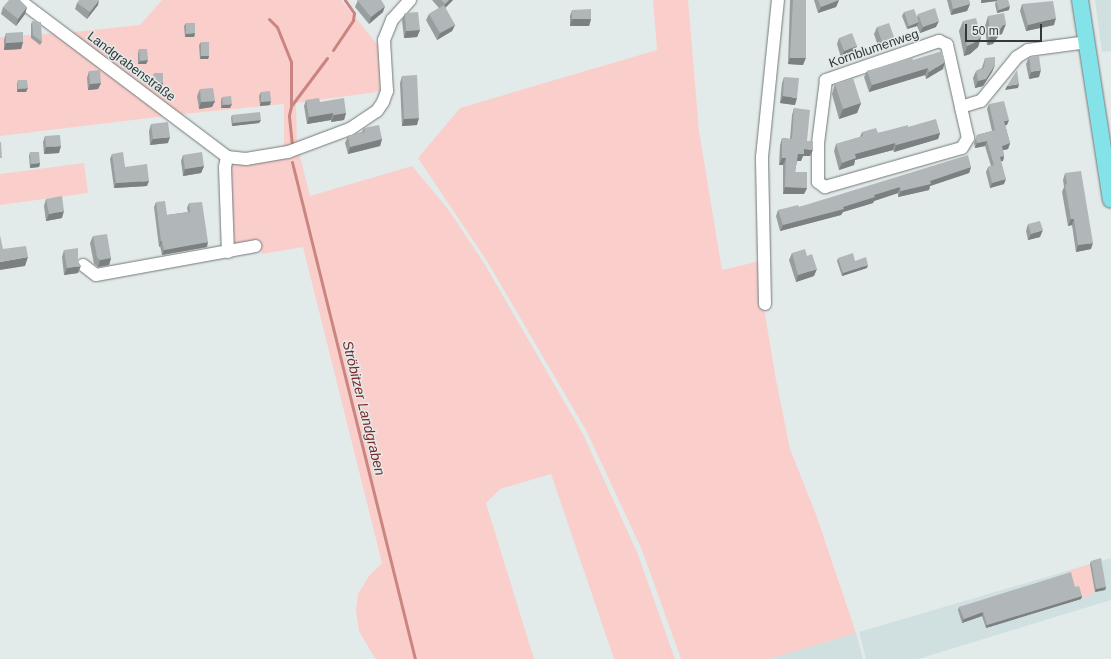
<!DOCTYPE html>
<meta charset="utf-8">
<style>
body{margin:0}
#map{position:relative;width:1111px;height:659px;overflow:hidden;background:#e3eaea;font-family:Helvetica,sans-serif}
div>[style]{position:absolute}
.built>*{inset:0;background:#d0e0e1}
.green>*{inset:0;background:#facfcb}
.stream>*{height:3px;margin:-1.5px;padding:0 1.5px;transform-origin:1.5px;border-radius:1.5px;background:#cb8580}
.roads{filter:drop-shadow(0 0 1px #727879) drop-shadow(0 0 1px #727879)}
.minor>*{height:12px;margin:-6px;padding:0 6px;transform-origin:6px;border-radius:6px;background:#fff}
.major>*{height:16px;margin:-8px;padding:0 8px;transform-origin:8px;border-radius:8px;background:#84e2e9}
.wall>*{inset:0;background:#989d9e}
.shaded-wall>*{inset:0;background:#7c8081}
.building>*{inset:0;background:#b1b7b8}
span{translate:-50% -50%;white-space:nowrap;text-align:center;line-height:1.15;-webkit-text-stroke:3px #e3eaea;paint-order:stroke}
.street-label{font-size:13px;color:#343737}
.water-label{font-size:14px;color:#7b2728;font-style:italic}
.scale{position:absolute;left:965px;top:24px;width:77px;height:18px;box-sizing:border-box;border:2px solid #343737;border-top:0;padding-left:5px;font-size:12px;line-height:14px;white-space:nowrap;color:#343737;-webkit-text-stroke:3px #e3eaea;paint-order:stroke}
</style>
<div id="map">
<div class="built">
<div style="clip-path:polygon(1095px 0,1111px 0,1111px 51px,1102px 52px)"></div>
<div style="clip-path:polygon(1111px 558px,1111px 600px,918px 659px,866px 659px,859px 632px)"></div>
<div style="clip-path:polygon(856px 633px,863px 659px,769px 659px)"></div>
</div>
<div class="green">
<div style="clip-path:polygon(162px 0,341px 0,381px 49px,384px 91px,296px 103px,297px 146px,284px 147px,284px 104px,174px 115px,0 136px,0 37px,56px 33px,168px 110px,73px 32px,140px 25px)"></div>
<div style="clip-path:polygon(653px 0,688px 0,699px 131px,722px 270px,760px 261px,764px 308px,776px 380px,790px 449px,817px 517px,856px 633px,769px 659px,681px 659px,642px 550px,587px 432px,487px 261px,418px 158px,460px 108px,657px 50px)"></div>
<div style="clip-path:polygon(299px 152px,310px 196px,412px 166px,448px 209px,484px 263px,583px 434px,637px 552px,675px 659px,614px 659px,551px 474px,500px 489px,486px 503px,534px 659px,376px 659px,373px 655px,359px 631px,356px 610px,358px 594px,369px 576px,382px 563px,303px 247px,262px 254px,259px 240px,234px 245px,230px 164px,246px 165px)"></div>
<div style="clip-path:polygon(84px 163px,88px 193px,0 205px,0 174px)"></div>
<div style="clip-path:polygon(1090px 564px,1095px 592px,1081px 599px,1078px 590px,1074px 591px,1068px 571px)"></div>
</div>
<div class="stream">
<div style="left:269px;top:19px;width:11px;rotate:45deg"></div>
<div style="left:277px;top:27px;width:38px;rotate:68deg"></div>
<div style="left:291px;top:62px;width:43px;rotate:90deg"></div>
<div style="left:333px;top:50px;width:36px;rotate:-56deg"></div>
<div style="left:353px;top:20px;width:7px;rotate:-82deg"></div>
<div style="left:354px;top:13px;width:16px;rotate:-125deg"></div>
<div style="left:292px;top:145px;width:30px;rotate:-96deg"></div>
<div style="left:289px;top:115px;width:9px;rotate:-77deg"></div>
<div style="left:291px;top:106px;width:60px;rotate:-53.1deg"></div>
<div style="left:292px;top:162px;width:512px;rotate:76.1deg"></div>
</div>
<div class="roads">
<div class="minor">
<div style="left:19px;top:0;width:261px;rotate:37deg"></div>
<div style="left:227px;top:157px;width:19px;rotate:6deg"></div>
<div style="left:246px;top:159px;width:43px;rotate:-9.5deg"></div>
<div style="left:288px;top:152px;width:66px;rotate:-20.4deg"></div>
<div style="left:350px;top:129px;width:32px;rotate:-34deg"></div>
<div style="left:377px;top:111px;width:11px;rotate:-56deg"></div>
<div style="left:383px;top:102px;width:12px;rotate:-70deg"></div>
<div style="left:387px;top:91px;width:51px;rotate:-93.4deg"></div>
<div style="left:384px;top:40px;width:22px;rotate:-68deg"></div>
<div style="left:392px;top:20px;width:27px;rotate:-48deg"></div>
<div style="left:961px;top:107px;width:64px;rotate:-102.7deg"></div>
<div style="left:947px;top:45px;width:9px;rotate:-153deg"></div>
<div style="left:939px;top:41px;width:120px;rotate:161deg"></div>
<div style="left:826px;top:80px;width:64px;rotate:97.2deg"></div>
<div style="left:818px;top:143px;width:39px;rotate:90deg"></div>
<div style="left:818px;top:182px;width:9px;rotate:36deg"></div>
<div style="left:825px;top:187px;width:142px;rotate:-15.9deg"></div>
<div style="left:962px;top:148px;width:12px;rotate:-59deg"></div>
<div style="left:968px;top:138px;width:32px;rotate:-103deg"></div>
<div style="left:961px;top:107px;width:21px;rotate:-17deg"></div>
<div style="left:981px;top:101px;width:57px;rotate:-50.7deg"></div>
<div style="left:1017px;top:57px;width:13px;rotate:-32deg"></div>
<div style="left:1028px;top:50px;width:60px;rotate:-7.7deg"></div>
<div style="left:227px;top:157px;width:10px;rotate:101deg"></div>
<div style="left:225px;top:167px;width:85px;rotate:88deg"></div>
<div style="left:83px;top:265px;width:16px;rotate:38deg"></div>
<div style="left:96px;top:275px;width:162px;rotate:-10.3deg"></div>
<div style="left:765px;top:304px;width:147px;rotate:-91.2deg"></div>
<div style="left:762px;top:157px;width:158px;rotate:-84.2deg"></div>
</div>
<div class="major">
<div style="left:1080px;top:0;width:202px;rotate:81.2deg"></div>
</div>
</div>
<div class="wall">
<div style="clip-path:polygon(358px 0,383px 12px,369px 24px,355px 7px)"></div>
<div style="clip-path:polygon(432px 0,453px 0,445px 8px,455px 25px,452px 31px,437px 40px,426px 20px,429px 14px,439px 8px)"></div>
<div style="clip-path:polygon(790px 0,806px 0,803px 65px,788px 64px)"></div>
<div style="clip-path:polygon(814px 0,839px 0,836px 7px,818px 13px)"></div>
<div style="clip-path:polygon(947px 0,969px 0,970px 4px,967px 11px,951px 15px)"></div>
<div style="clip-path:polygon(981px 0,1008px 0,1009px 10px,997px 13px,995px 4px,996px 1px,981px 3px)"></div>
<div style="clip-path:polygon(77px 3px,98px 5px,87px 19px,75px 9px)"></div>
<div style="clip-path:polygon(1022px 4px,1054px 25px,1026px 31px,1020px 11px)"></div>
<div style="clip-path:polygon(3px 7px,27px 7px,25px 14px,16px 26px,1px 14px)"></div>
<div style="clip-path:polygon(572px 10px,591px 19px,589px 26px,570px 26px,570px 16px)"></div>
<div style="clip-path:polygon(904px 12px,917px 18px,918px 14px,936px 27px,920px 33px,917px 26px,907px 29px,902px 16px)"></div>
<div style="clip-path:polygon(405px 13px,420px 30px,417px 37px,404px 38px,402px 20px)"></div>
<div style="clip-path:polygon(988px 16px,1002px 34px,999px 35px,993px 44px,987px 45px,985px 26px)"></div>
<div style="clip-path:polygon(32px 21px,42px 42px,40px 45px,31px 38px,31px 25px)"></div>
<div style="clip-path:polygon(963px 21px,981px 37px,978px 47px,970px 54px,964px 56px,959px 31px)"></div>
<div style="clip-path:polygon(186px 23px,195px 33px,194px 37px,185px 37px,184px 26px)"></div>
<div style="clip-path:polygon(877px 27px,894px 37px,892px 44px,879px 49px,874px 34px)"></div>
<div style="clip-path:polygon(6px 33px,23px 42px,21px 49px,4px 50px,4px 40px)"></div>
<div style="clip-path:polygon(839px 38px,857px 46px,854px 53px,841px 58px,837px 44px)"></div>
<div style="clip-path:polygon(201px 42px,209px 56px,208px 59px,200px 59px,199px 45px)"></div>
<div style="clip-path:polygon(139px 49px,148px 60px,146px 64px,138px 64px,138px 53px)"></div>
<div style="clip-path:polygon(1029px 57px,1039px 77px,1029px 79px,1026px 64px)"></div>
<div style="clip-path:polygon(985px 58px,995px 65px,992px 72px,983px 86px,975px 88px,973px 78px,976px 71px,982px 68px)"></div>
<div style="clip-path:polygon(913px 60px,943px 69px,926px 79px,925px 75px,869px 92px,864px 77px,867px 71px)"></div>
<div style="clip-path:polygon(89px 71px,101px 83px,98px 89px,88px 90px,87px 78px)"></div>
<div style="clip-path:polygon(154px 73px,163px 83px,162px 86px,153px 87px,153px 77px)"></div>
<div style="clip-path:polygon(402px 76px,417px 125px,402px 126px,400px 83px)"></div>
<div style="clip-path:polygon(784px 77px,795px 105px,780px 103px,782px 83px)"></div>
<div style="clip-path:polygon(18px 80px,26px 92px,17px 92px,17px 84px)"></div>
<div style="clip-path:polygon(835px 84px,861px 103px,857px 113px,839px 119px,832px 94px)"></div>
<div style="clip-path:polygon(200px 89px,215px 101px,212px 107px,199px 109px,197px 96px)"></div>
<div style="clip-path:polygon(261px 92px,270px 105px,260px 106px,259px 96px)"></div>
<div style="clip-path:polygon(222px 97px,230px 108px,221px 108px,221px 100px)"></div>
<div style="clip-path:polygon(306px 100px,320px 102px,346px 113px,344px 120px,331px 122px,331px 120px,307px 124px,304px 106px)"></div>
<div style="clip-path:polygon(989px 104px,1007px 125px,1005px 125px,1010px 143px,1008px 149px,1003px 150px,1004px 156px,1003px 161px,1001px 161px,1004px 184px,990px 188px,986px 172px,988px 167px,991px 166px,985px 146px,975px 148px,974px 143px,977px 135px,992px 131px,987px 109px)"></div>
<div style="clip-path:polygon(794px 108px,807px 141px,810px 156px,803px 156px,801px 161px,797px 161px,795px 172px,807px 188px,804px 194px,783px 194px,783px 165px,779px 165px,780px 145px,782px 138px,790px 139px,792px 115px)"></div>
<div style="clip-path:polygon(232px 115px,261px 120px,259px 123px,232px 126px,231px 118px)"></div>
<div style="clip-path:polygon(151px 124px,168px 143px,150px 145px,149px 131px)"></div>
<div style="clip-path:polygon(908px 127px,940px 133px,938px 139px,894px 152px,893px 150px,855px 160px,854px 165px,839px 170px,834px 151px,836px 144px,860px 137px,862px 132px,878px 133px)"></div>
<div style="clip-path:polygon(364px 128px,382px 139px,380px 146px,348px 154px,345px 143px,348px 136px,362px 132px)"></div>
<div style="clip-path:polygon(45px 136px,59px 153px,44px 154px,43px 142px)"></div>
<div style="clip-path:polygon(30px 152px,40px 163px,39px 167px,30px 168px,29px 156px)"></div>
<div style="clip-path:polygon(112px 154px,125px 167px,147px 186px,114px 188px,110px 159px)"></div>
<div style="clip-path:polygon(183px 155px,204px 166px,201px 173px,183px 176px,181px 161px)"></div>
<div style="clip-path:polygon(971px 167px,969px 173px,930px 186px,929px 190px,898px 197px,898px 193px,874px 201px,873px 203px,843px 212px,841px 215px,780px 231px,776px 216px,778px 210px,799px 207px)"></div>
<div style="clip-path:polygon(1065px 173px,1091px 249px,1076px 252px,1072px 225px,1068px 226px,1062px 192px,1064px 187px,1063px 180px)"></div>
<div style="clip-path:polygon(46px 199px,62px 218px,46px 221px,44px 206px)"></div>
<div style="clip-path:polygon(156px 202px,167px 215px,188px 212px,187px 208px,189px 203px,207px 247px,162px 255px,160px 246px,159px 247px,154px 207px)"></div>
<div style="clip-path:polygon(1028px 224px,1040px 237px,1028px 240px,1026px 231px)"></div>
<div style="clip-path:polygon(93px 236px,111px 258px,109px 265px,98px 267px,94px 264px,90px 243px)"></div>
<div style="clip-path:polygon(64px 250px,78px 273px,64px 275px,62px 257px)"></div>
<div style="clip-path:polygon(792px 253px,814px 276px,796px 282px,789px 260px)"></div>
<div style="clip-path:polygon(838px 258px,855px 261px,867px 268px,842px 276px,837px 261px)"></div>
<div style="clip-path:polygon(1091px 561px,1106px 587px,1105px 590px,1095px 592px,1090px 564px)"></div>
<div style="clip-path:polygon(1075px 587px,1082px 596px,1081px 599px,986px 628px,982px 616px,962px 623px,958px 610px,959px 607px)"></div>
</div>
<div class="shaded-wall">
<div style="clip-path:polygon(99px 0,98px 5px,87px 19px,90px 12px)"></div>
<div style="clip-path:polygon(449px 0,453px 0,442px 11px,445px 4px)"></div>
<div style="clip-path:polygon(839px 0,836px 7px,818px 13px,821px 7px)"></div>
<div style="clip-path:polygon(982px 0,998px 0,997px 1px,981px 3px)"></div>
<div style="clip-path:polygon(970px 4px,967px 11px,951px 15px,953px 9px)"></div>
<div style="clip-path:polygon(385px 6px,383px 12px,369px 24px,371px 17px)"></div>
<div style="clip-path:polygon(1010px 6px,1009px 10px,997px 13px,999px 10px)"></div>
<div style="clip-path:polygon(27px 7px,25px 14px,16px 26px,18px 19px)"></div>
<div style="clip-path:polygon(1056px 18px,1054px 25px,1026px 31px,1028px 25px)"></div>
<div style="clip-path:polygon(572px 19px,591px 19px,589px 26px,570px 26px)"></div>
<div style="clip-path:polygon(939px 21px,936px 27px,920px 33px,923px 27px)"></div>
<div style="clip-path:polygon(919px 22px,917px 26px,907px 29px,909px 26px)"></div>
<div style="clip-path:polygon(1006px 24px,1002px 34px,999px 35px,993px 44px,987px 45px,991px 35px,1003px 25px)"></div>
<div style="clip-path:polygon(455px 25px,452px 31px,437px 40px,440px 33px)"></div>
<div style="clip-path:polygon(420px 30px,417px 37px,404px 38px,406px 31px)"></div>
<div style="clip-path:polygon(195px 33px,194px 37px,185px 37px,186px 34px)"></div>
<div style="clip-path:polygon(894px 37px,892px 44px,879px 49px,882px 42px)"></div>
<div style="clip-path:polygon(981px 37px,978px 47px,970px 54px,964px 56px,967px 46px)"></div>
<div style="clip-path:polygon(23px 42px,21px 49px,4px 50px,6px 43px)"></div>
<div style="clip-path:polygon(857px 46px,854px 53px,841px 58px,844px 51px)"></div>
<div style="clip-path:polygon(201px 56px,209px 56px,208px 59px,200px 59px)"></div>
<div style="clip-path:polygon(790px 58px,806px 58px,803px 65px,788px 64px)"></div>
<div style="clip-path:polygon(148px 60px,146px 64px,138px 64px,140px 61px)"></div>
<div style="clip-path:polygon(945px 62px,943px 69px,926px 79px,929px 72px)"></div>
<div style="clip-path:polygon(995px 65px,992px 72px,983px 86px,975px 88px,978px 81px)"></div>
<div style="clip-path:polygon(928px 68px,925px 75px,869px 92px,872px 85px)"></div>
<div style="clip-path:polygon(1041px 70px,1039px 77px,1029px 79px,1031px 72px)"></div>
<div style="clip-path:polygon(101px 83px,98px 89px,88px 90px,90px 84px)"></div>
<div style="clip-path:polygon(155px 83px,163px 83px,162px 86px,153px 87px)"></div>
<div style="clip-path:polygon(1019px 84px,1018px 88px,1005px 90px,1007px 86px)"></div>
<div style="clip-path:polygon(28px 88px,26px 92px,17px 92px,18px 89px)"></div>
<div style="clip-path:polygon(783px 96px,797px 98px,795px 105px,780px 103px)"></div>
<div style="clip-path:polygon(215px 101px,212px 107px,199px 109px,201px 102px)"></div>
<div style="clip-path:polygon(271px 101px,270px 105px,260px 106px,261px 102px)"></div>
<div style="clip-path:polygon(861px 103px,857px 113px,839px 119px,843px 109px)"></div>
<div style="clip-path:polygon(232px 104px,230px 108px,221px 108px,223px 105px)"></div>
<div style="clip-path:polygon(333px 113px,331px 120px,307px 124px,309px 117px)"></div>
<div style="clip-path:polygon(346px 113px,344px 120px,331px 122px,334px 115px)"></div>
<div style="clip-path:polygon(419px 118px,417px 125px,402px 126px,404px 119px)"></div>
<div style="clip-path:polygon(261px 120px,259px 123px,232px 126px,233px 123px)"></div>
<div style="clip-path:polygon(1009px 120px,1007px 125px,1002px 126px,1004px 121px)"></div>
<div style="clip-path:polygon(940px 133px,938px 139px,894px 152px,896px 145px)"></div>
<div style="clip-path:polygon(170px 137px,168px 143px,150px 145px,153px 139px)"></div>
<div style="clip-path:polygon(382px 139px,380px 146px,348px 154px,350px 147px)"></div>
<div style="clip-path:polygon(987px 141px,985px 146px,975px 148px,977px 143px)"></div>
<div style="clip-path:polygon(895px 143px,893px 150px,855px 160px,854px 165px,839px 170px,842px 163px,855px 154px)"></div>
<div style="clip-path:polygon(1010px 143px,1008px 149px,1000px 151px,1002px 146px)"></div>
<div style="clip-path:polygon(61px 146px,59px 153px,44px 154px,46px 147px)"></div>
<div style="clip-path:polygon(804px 149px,813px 150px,810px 156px,803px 156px,801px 161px,796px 161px,798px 154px)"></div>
<div style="clip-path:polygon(1004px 156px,1003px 161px,998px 162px,1000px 157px)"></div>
<div style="clip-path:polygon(782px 158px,786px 158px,783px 165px,779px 165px)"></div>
<div style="clip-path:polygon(40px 163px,39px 167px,30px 168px,31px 164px)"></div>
<div style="clip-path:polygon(204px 166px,201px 173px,183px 176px,185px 169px)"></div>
<div style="clip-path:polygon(971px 167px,969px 173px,930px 186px,929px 190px,898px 197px,901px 191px)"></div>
<div style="clip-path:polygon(1006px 179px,1004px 184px,990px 188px,992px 183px)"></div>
<div style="clip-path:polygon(149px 181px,147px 186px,114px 188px,116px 183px)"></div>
<div style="clip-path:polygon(785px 187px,807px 188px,804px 194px,783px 194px)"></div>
<div style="clip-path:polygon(900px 187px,898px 193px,874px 201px,873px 203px,843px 212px,841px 215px,780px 231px,783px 225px,843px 207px,874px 195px)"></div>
<div style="clip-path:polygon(64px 211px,62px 218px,46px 221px,49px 214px)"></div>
<div style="clip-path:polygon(1071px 219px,1074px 219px,1072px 225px,1068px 226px)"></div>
<div style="clip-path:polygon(1043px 230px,1040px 237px,1028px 240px,1031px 234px)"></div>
<div style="clip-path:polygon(161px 241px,162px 241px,160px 246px,159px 247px)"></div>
<div style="clip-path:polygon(208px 242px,207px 247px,162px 255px,164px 250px)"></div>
<div style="clip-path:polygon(1093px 243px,1091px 249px,1076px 252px,1078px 245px)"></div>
<div style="clip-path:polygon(28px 257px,25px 266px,0 270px,0 262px)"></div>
<div style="clip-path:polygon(111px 258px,109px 265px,98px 267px,100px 260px)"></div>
<div style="clip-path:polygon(868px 265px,867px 268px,842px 276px,843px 273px)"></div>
<div style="clip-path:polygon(81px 266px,78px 273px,64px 275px,67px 268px)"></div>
<div style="clip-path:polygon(817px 269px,814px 276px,796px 282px,798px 275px)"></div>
<div style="clip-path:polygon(1106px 587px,1105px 590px,1095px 592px,1096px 589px)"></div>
<div style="clip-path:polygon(1082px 596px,1081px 599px,986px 628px,987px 625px)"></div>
<div style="clip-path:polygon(983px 612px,982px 616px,962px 623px,964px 619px)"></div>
</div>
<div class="building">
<div style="clip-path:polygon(9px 0,20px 0,27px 7px,18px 19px,3px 7px)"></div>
<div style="clip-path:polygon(79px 0,99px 0,90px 12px,77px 3px)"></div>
<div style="clip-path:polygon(357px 0,381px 0,385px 6px,371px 17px)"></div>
<div style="clip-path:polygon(441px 0,449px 0,445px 4px)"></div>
<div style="clip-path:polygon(793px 0,806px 0,806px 58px,790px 58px)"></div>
<div style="clip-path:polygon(818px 0,839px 0,821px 7px)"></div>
<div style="clip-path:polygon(951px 0,969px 0,970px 4px,953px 9px)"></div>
<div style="clip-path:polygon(998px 0,1008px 0,1010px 6px,999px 10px,996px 1px)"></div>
<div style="clip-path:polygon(1053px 1px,1056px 18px,1028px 25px,1022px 4px)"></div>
<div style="clip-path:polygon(444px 5px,455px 25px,440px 33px,429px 14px)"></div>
<div style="clip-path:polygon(935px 8px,939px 21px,923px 27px,918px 14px)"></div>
<div style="clip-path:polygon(591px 9px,591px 19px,572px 19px,572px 10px)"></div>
<div style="clip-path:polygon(914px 9px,919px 22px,909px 26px,904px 12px)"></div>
<div style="clip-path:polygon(418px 12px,420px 30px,406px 31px,405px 13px)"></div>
<div style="clip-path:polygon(1004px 13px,1006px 24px,1003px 25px,997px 34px,991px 35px,988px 16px)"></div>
<div style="clip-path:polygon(976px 18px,981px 37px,974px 43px,967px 46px,963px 21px)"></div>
<div style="clip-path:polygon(32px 21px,41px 22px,42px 42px,33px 35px)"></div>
<div style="clip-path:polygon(186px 23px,195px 23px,195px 33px,186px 34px)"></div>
<div style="clip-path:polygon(889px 23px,894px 37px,882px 42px,877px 27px)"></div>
<div style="clip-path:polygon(23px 32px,23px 42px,6px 43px,6px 33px)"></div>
<div style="clip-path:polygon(852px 33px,857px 46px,844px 51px,839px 38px)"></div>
<div style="clip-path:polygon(201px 42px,209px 42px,209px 56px,201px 56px)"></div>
<div style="clip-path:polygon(139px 49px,147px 49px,148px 60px,140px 61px)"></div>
<div style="clip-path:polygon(942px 51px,945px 62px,929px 72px,928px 68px,872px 85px,867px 71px,912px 57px,913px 60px)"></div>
<div style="clip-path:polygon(1039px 56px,1041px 70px,1031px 72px,1029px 57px)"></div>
<div style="clip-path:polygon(995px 57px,995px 65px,986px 79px,978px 81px,976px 71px,984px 68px,985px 58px)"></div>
<div style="clip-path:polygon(100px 70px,101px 83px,90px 84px,89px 71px)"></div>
<div style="clip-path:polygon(1017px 70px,1019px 84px,1007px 86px)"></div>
<div style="clip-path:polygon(154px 73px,163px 73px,163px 83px,155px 83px)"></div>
<div style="clip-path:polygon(417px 75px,419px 118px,404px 119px,402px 76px)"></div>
<div style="clip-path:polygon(784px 77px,799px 78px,797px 98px,783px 96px)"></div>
<div style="clip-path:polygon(853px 78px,861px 103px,843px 109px,835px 84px)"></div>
<div style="clip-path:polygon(18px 80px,27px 80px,28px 88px,18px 89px)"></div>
<div style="clip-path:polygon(213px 88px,215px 101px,201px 102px,200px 89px)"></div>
<div style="clip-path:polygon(270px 91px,271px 101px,261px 102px,261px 92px)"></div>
<div style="clip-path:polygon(231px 96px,232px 104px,223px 105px,222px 97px)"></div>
<div style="clip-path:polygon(319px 98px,320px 102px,344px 98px,346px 113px,334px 115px,333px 113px,309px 117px,306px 100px)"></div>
<div style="clip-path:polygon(1004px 101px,1009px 120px,1004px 121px,1010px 143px,1002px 146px,1004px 156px,1000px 157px,1006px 179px,992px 183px,988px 167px,994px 165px,987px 141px,977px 143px,976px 138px,977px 135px,995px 130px,989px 104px)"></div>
<div style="clip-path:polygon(794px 108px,810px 110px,807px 141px,813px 141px,813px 150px,804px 149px,804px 154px,798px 154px,795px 172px,807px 172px,807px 188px,785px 187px,786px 158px,782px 158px,782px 138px,792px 139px)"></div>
<div style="clip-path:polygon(260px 112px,261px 120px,233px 123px,232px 115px)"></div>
<div style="clip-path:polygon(936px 119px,940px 133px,896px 145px,895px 143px,855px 154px,856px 158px,842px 163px,836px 144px,863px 136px,862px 132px,876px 128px,878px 133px,908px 125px,908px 127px)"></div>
<div style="clip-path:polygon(168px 122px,170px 137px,153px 139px,151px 124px)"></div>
<div style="clip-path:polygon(379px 125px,382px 139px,350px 147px,348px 136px,365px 132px,364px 128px)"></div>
<div style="clip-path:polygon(60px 135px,61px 146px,46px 147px,45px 136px)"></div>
<div style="clip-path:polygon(0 142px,1px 142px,2px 158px,0 158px)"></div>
<div style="clip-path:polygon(30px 152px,39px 152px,40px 163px,31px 164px)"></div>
<div style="clip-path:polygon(123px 152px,125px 167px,147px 164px,149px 181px,116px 183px,112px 154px)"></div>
<div style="clip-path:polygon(202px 152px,204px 166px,185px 169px,183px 155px)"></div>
<div style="clip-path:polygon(968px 155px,971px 167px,930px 181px,931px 184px,901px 191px,900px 187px,874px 195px,875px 197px,843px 207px,844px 209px,783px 225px,778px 210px,798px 205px,799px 207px)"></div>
<div style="clip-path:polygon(1081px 171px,1093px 243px,1078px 245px,1074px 219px,1071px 219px,1065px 185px,1067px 184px,1065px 173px)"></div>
<div style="clip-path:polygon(62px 196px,64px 211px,49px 214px,46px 199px)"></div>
<div style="clip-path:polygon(165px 201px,167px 215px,190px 212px,189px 203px,202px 202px,208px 242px,164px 250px,162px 241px,161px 241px,156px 202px)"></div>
<div style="clip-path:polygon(1040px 221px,1043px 230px,1031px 234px,1028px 224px)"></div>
<div style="clip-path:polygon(107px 234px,111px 258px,100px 260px,97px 257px,93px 236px)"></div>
<div style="clip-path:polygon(0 235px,3px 249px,26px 246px,28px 257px,0 262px)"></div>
<div style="clip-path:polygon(78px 248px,78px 261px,81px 266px,67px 268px,64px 250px)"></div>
<div style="clip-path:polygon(805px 249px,807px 256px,812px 254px,817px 269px,798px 275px,792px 253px)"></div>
<div style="clip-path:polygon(853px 253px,855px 261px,866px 257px,868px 265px,843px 273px,838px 258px)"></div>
<div style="clip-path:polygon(1101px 558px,1106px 587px,1096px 589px,1091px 561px)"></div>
<div style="clip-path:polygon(1071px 572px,1075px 587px,1079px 586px,1082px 596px,987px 625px,983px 612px,964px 619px,959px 607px)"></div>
</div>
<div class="street-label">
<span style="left:874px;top:49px;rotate:-19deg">Kornblumenweg</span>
<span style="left:131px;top:67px;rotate:37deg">Landgrabenstraße</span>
</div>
<div class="water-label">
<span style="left:364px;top:408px;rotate:76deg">Ströbitzer Landgraben</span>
</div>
<div class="scale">50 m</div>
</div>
